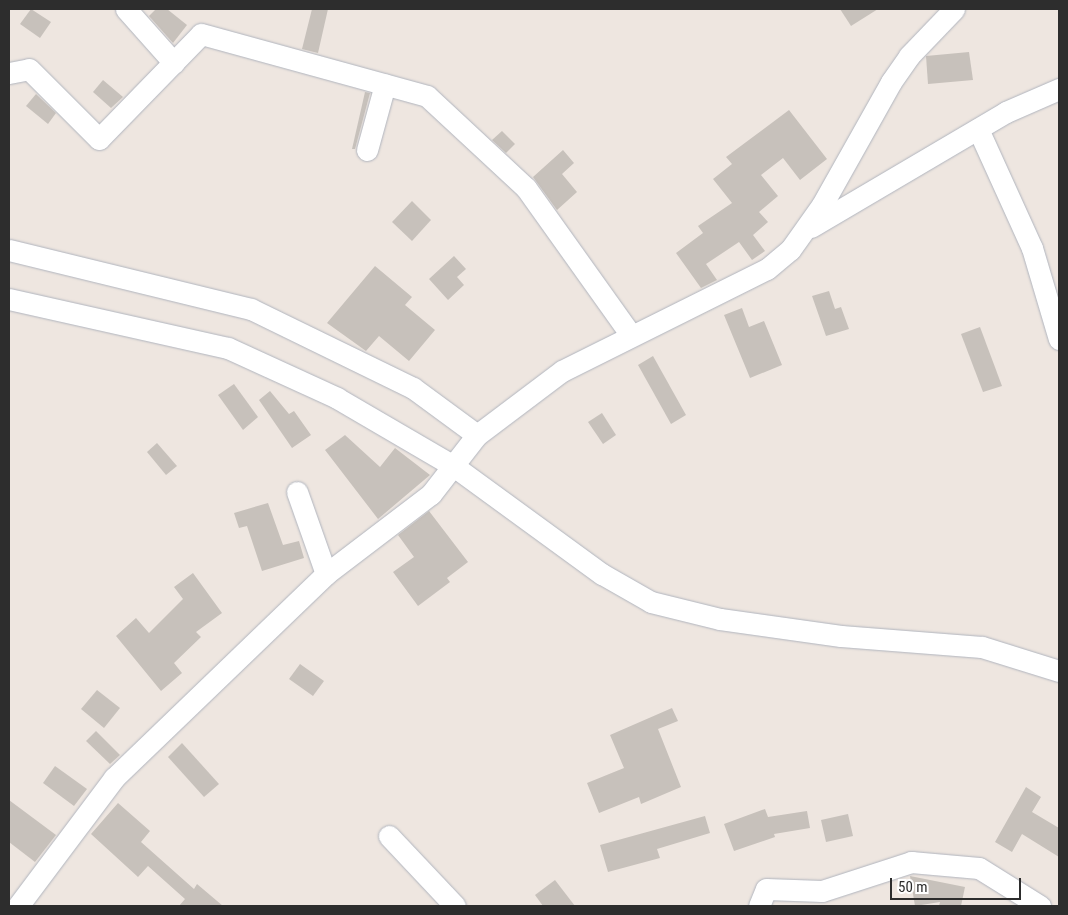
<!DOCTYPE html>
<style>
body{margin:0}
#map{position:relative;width:1068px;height:915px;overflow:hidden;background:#eee6e0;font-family:"Roboto Condensed",sans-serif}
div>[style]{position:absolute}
.building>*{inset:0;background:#c7c1bb}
.roads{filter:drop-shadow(0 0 1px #b0b4bd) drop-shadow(0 0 1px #b0b4bd)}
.minor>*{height:21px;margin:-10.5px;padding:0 10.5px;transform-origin:10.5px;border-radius:10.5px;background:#fff}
span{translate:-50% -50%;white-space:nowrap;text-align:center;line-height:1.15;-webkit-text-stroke:4px #fff;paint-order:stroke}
.frame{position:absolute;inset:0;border:10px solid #2d2d2d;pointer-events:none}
.scale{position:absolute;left:890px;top:878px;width:131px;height:22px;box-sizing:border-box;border:2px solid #2d2d2d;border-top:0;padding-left:6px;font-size:15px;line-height:18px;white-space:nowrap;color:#2d2d2d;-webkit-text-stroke:4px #fff;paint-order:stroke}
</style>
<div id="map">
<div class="building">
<div style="clip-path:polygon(31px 9px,51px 22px,40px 38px,20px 24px)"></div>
<div style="clip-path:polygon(156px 9px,167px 9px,187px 25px,173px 43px,149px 16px)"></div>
<div style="clip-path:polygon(312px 9px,328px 9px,318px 53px,302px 49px)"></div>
<div style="clip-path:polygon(840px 9px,878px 9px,851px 26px)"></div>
<div style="clip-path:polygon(969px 52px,973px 80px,928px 84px,926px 56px)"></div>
<div style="clip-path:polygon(103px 80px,123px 97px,111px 108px,93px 92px)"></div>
<div style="clip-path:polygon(365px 92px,370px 93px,355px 149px,352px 149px)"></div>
<div style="clip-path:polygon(36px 94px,56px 113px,48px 124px,26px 106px)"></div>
<div style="clip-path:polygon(789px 110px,827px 159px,800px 180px,783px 158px,761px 175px,778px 196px,759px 212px,768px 222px,753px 235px,765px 251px,752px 260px,739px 242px,706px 264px,717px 280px,701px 288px,676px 253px,703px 233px,698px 226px,732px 203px,713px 179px,732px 164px,726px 157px)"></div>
<div style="clip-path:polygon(502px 131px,515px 144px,506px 153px,492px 140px)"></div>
<div style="clip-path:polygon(563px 150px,574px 163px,562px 174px,577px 192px,557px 210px,533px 177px)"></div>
<div style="clip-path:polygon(412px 201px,431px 220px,412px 241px,392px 222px)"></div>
<div style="clip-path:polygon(454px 256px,466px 269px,457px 277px,464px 285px,448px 300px,429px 279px)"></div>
<div style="clip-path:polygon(375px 266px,412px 297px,405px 305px,435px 330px,409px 361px,379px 336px,366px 351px,327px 323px)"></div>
<div style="clip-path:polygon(829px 291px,835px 309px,841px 307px,849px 329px,826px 336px,812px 296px)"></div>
<div style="clip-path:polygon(742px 308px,749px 327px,764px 321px,782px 365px,750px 378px,724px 315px)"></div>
<div style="clip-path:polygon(980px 327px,1002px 386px,983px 392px,961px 334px)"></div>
<div style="clip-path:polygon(653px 356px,686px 415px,671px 424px,638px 365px)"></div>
<div style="clip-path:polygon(234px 384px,258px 417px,243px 430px,218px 395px)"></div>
<div style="clip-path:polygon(270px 391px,289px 414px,294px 411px,311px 435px,292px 448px,259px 400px)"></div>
<div style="clip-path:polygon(602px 413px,616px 435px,603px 444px,588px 422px)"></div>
<div style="clip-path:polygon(345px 435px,380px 467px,395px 448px,430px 475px,378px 519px,325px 450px)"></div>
<div style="clip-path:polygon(157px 443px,177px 466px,166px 475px,147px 452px)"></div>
<div style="clip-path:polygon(268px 503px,283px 545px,299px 541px,304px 558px,262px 571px,247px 526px,239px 528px,234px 513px)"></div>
<div style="clip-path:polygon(429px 511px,468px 562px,447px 578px,450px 582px,418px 606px,393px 572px,414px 557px,398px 535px)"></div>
<div style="clip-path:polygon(193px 573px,222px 613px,196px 632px,201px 637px,174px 663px,182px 673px,161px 691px,116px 636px,136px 618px,149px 633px,183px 599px,174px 587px)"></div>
<div style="clip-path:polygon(300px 664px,324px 681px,313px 696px,289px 679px)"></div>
<div style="clip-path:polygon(97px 690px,120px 708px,104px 728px,81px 709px)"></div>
<div style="clip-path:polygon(672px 708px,678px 721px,658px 729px,681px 787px,641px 804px,639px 797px,599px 813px,587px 783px,624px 768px,610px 735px)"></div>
<div style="clip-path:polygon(96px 731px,120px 755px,110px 764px,86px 741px)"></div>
<div style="clip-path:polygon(182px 743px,219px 784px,204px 797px,168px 757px)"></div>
<div style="clip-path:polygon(55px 766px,87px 789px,74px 806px,43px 783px)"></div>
<div style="clip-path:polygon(1026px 787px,1041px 797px,1032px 812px,1059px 828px,1059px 857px,1022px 834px,1012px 852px,995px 842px)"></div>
<div style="clip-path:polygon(9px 800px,56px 835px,35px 862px,9px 842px)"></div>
<div style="clip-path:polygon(118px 803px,150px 831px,141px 842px,194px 889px,197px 884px,223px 906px,179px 906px,185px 899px,148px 866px,138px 877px,91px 834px)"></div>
<div style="clip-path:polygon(765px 809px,768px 817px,807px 811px,810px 828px,774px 834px,775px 837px,734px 851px,724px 824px)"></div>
<div style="clip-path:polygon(848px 814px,853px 836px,826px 842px,821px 820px)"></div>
<div style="clip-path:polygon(705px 816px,710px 833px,657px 849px,660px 858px,608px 872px,600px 845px)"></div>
<div style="clip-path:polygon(910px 876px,965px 887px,961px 906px,939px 906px,940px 902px,915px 906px)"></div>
<div style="clip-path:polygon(555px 880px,575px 906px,543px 906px,535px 895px)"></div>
</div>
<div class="roads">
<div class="minor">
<div style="left:126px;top:9px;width:72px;rotate:48.4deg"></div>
<div style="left:9px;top:73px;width:20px;rotate:-11deg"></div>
<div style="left:29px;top:69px;width:99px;rotate:45deg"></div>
<div style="left:99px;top:139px;width:146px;rotate:-45.8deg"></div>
<div style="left:201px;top:34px;width:234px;rotate:15.3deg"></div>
<div style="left:427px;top:96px;width:135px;rotate:42.9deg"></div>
<div style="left:526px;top:188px;width:181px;rotate:54.5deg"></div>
<div style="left:978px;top:129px;width:131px;rotate:65.6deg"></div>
<div style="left:1032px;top:248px;width:95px;rotate:73.5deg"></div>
<div style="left:367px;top:150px;width:68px;rotate:-74.7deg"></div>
<div style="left:811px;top:227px;width:226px;rotate:-30.5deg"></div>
<div style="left:1006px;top:112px;width:58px;rotate:-23.5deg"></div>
<div style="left:9px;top:250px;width:249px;rotate:13.7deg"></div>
<div style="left:251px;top:309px;width:180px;rotate:26deg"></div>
<div style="left:413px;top:388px;width:79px;rotate:36.3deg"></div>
<div style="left:9px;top:299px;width:224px;rotate:12.6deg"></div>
<div style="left:228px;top:348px;width:120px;rotate:24.6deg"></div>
<div style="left:337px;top:398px;width:137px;rotate:30.3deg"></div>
<div style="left:455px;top:467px;width:182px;rotate:36.1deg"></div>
<div style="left:602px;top:574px;width:56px;rotate:29.7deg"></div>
<div style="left:651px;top:602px;width:71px;rotate:13.8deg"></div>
<div style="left:720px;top:619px;width:122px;rotate:8deg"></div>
<div style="left:841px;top:636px;width:141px;rotate:4.5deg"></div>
<div style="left:982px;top:647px;width:81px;rotate:17.3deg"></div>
<div style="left:297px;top:492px;width:87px;rotate:70.5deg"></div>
<div style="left:389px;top:836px;width:96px;rotate:46.7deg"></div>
<div style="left:18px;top:906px;width:160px;rotate:-53.1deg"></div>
<div style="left:114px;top:778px;width:294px;rotate:-43.9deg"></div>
<div style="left:326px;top:574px;width:132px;rotate:-37.3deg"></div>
<div style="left:431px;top:494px;width:75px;rotate:-52.1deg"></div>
<div style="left:477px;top:435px;width:106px;rotate:-37deg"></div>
<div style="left:562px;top:371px;width:229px;rotate:-26.5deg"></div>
<div style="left:767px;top:269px;width:30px;rotate:-40deg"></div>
<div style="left:790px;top:250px;width:55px;rotate:-54.6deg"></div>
<div style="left:822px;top:205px;width:141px;rotate:-60.7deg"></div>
<div style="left:891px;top:82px;width:32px;rotate:-55deg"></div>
<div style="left:909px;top:56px;width:65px;rotate:-46.2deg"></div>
<div style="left:759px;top:906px;width:18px;rotate:-68deg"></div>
<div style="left:766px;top:889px;width:56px;rotate:2deg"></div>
<div style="left:822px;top:891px;width:94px;rotate:-18deg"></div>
<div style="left:911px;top:862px;width:68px;rotate:5deg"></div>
<div style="left:979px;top:868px;width:72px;rotate:31.9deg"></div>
</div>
</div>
<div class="frame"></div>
<div class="scale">50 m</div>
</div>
